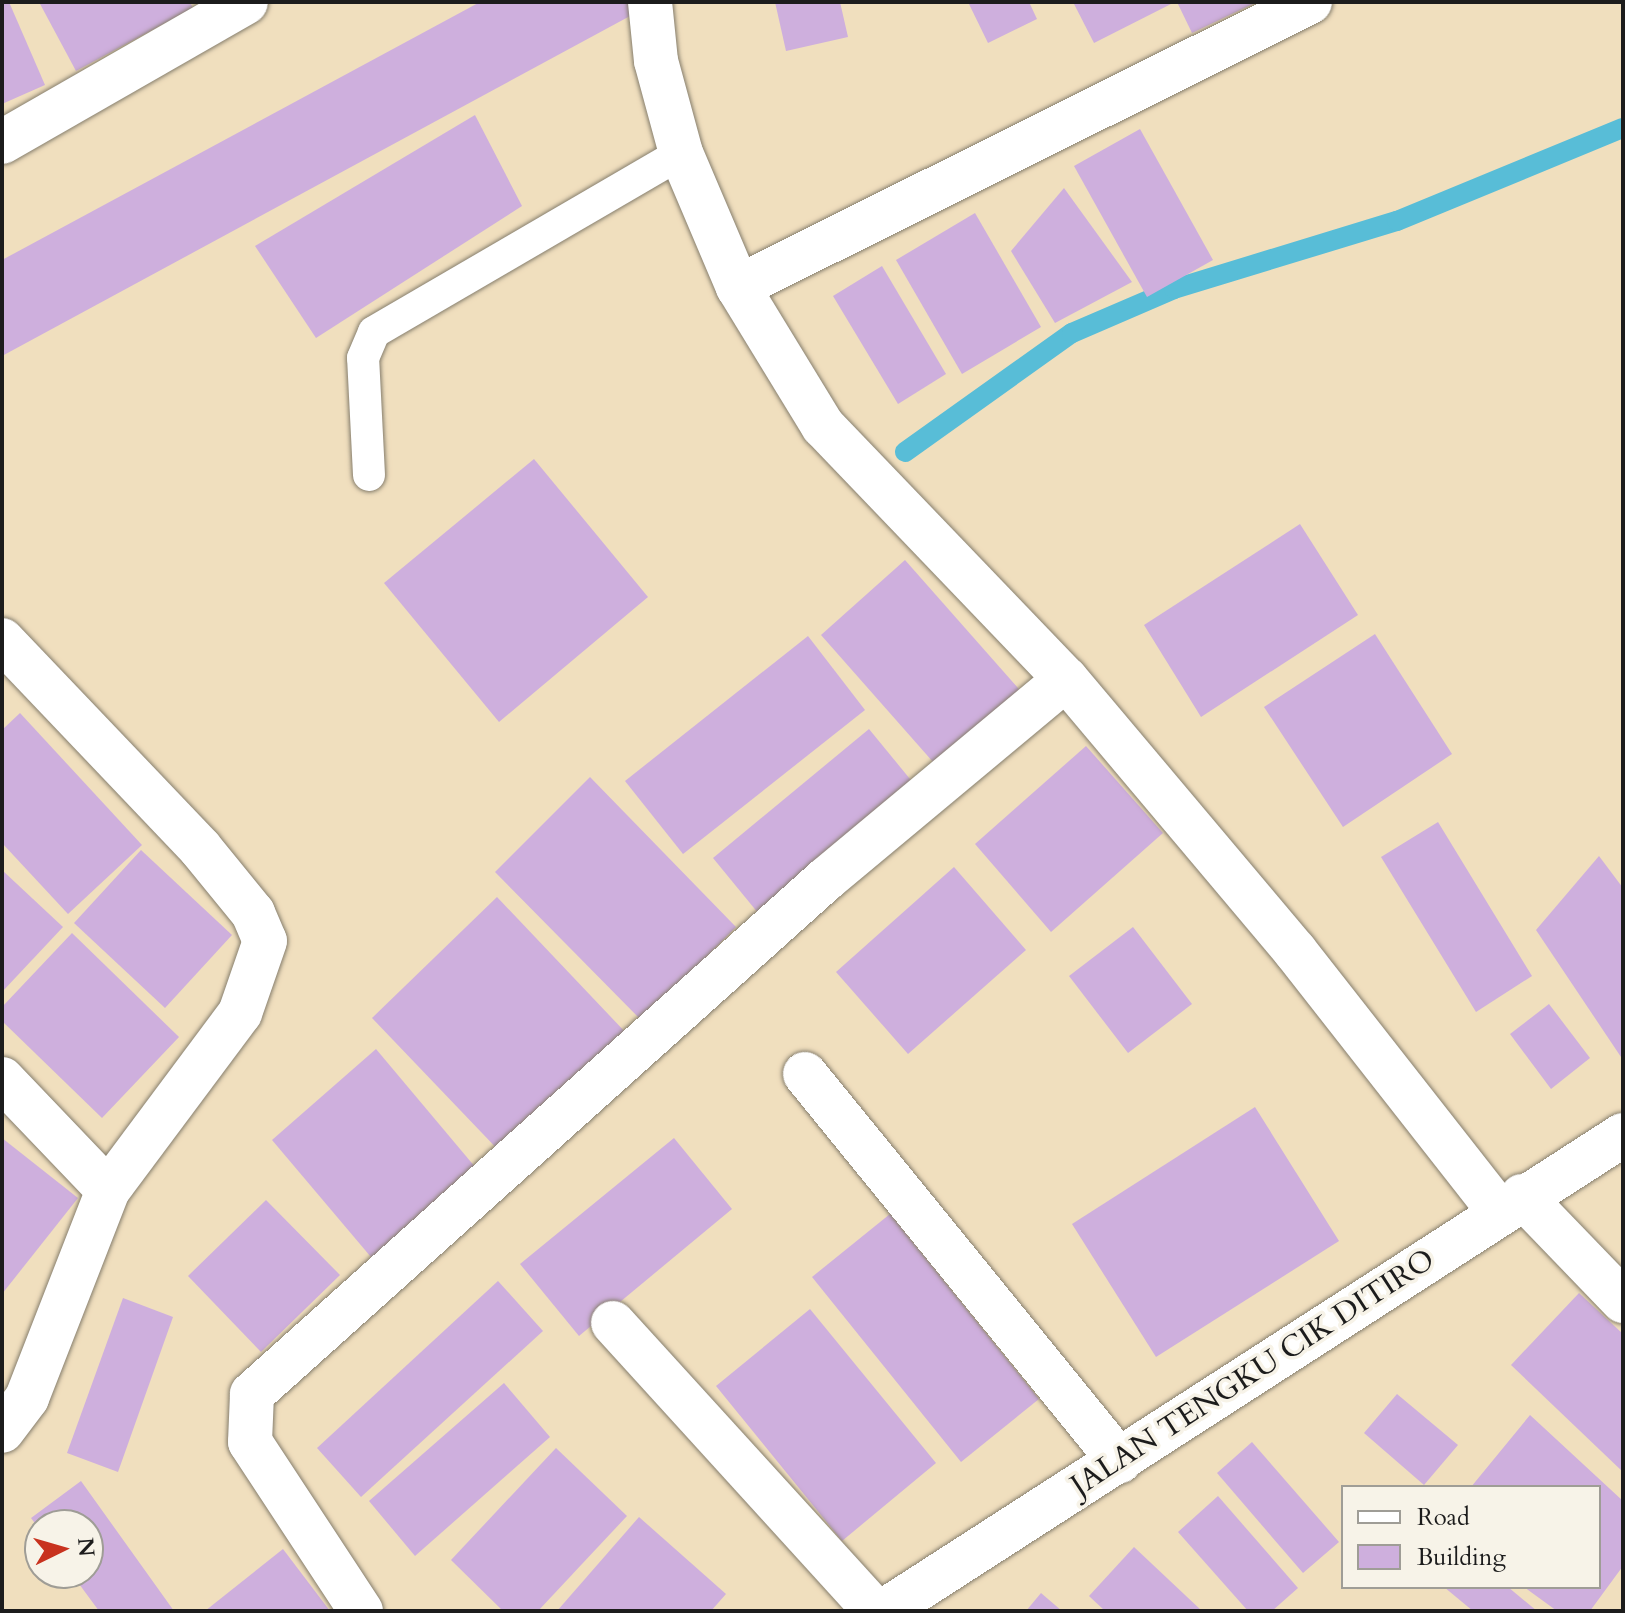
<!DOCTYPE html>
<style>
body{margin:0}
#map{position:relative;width:1625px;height:1613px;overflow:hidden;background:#f0dfbe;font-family:Cardo,serif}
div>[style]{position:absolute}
.stream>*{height:20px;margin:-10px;padding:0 10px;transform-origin:10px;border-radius:10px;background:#58bdd7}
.building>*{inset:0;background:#ceafdd}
.roads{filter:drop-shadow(0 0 2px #867e6d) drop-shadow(0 0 2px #867e6d)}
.service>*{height:32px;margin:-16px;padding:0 16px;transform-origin:16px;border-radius:16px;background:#fff}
.minor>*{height:44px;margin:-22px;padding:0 22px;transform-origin:22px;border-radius:22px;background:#fff}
span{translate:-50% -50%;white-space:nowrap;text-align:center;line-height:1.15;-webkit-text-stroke:7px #f7f3e8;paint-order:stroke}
.street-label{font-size:30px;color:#1c1c1c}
.frame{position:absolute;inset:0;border:4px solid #1c1c1c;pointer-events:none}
.legend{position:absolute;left:1341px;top:1485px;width:260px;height:104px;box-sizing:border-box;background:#f7f3e8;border:2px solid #9f9d96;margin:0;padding:10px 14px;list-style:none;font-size:24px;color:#1c1c1c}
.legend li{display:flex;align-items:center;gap:16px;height:40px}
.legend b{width:40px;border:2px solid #9f9d96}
.north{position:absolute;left:24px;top:1509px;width:80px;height:80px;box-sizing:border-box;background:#f7f3e8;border:2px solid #9f9d96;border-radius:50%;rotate:85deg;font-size:22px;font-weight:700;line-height:32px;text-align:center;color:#1c1c1c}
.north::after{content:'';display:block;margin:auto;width:28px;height:36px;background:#c8321e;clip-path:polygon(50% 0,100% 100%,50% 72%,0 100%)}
</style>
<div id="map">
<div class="stream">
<div style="left:905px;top:452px;width:205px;rotate:-35.5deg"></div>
<div style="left:1072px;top:333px;width:111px;rotate:-23.3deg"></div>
<div style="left:1174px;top:289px;width:233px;rotate:-17deg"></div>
<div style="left:1397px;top:221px;width:244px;rotate:-22.4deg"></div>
</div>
<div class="building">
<div style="clip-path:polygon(2px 2px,9px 2px,45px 85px,2px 104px)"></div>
<div style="clip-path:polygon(39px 2px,190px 2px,193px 8px,76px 71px)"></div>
<div style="clip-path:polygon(480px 2px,640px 2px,643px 9px,2px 356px,2px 260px)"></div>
<div style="clip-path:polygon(775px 2px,840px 2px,848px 37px,786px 51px)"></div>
<div style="clip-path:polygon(968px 2px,1029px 2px,1037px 19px,988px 43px)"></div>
<div style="clip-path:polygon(1073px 2px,1170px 2px,1171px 4px,1094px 43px)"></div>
<div style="clip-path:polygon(1177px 2px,1257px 2px,1192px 33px)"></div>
<div style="clip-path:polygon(475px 115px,522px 206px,316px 338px,255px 246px)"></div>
<div style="clip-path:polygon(1140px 129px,1213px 260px,1147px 297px,1074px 166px)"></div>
<div style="clip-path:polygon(1064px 188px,1132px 282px,1055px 323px,1011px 251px)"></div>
<div style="clip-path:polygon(975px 213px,1041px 327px,962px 374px,896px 260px)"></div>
<div style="clip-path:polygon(882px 266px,946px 374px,898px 404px,833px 296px)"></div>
<div style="clip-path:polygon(534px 459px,648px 597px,499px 722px,384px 583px)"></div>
<div style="clip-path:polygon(1300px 524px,1358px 615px,1201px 717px,1144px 625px)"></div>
<div style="clip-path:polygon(905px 560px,1025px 696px,941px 771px,821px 635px)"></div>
<div style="clip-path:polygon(1375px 634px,1452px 754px,1343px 827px,1264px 707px)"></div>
<div style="clip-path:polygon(808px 636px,865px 710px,683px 854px,625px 781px)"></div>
<div style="clip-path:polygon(20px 713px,142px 845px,68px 914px,2px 843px,2px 730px)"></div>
<div style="clip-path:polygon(869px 729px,919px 790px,763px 919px,713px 858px)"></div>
<div style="clip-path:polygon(1086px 746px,1163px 833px,1051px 932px,975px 844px)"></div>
<div style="clip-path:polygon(590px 777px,736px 927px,642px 1021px,495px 872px)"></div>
<div style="clip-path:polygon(1438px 822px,1532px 976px,1476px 1012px,1381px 857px)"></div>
<div style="clip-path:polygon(141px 850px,232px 935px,165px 1008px,74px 923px)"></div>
<div style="clip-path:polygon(1599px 856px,1623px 888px,1623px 1060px,1536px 930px)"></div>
<div style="clip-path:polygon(954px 867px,1026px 950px,908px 1054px,836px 972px)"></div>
<div style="clip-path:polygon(2px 870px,63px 927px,2px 992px)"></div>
<div style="clip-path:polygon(497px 897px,628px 1035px,504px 1156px,372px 1018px)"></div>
<div style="clip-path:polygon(1133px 927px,1192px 1004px,1128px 1053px,1069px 976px)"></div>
<div style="clip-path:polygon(72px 933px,179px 1037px,102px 1118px,2px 1021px,2px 1007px)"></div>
<div style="clip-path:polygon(1549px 1004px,1590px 1058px,1551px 1089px,1510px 1034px)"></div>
<div style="clip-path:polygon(376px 1049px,481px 1174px,376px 1263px,272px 1140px)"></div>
<div style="clip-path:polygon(1255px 1107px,1339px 1241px,1156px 1357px,1072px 1224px)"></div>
<div style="clip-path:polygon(2px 1138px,78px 1198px,2px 1294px)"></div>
<div style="clip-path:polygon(674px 1138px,732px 1209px,579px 1336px,520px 1264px)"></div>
<div style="clip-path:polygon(266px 1200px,340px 1275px,261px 1352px,188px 1276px)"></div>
<div style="clip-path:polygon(890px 1214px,1039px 1399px,961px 1462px,812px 1277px)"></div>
<div style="clip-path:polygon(498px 1281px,543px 1331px,361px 1497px,317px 1448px)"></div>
<div style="clip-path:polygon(1579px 1293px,1623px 1334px,1623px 1472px,1511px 1365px)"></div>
<div style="clip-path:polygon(123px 1298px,173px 1317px,118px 1472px,67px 1453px)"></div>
<div style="clip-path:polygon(810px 1309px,936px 1463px,842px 1541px,716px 1386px)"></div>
<div style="clip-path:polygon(504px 1383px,550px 1437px,415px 1556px,369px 1501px)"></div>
<div style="clip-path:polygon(1397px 1394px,1458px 1445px,1424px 1485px,1364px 1433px)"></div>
<div style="clip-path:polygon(1530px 1415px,1623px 1501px,1623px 1566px,1590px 1611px,1557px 1611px,1524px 1587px,1599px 1587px,1599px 1487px,1471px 1487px)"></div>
<div style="clip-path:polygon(1252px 1442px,1339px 1542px,1303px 1573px,1217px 1473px)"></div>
<div style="clip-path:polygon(556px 1448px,627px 1516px,538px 1611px,503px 1611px,451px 1560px)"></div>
<div style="clip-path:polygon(81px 1481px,174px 1611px,99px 1611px,71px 1573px,88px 1573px,88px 1525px,40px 1530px,31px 1518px)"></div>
<div style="clip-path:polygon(1218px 1496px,1298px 1588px,1272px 1611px,1248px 1611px,1178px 1532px)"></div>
<div style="clip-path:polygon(639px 1517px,726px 1594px,711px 1611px,557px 1611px)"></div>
<div style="clip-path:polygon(1134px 1547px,1202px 1611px,1105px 1611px,1089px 1596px)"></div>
<div style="clip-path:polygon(283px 1549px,330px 1611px,205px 1611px)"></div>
<div style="clip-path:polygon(1444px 1587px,1508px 1587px,1537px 1611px,1473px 1611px)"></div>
<div style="clip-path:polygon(1041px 1593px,1062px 1611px,1026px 1611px)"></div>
</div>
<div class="roads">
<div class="service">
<div style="left:369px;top:475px;width:117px;rotate:-92.9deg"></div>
<div style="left:363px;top:358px;width:28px;rotate:-67deg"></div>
<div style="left:374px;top:332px;width:355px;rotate:-30.2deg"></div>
</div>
<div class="minor">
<div style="left:650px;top:2px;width:59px;rotate:84.2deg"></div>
<div style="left:656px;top:61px;width:95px;rotate:74.8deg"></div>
<div style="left:681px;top:153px;width:146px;rotate:67deg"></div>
<div style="left:738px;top:287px;width:163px;rotate:58.6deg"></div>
<div style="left:823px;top:426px;width:351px;rotate:46.2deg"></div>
<div style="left:1066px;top:679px;width:356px;rotate:49.9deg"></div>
<div style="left:1295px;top:951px;width:332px;rotate:51.9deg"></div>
<div style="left:2px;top:142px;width:281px;rotate:-29.8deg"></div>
<div style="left:738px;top:287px;width:639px;rotate:-26.48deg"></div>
<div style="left:2px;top:640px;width:287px;rotate:46.4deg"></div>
<div style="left:200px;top:848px;width:84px;rotate:50.8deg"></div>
<div style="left:253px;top:913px;width:30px;rotate:67deg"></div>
<div style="left:265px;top:941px;width:76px;rotate:109.1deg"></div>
<div style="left:240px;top:1013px;width:221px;rotate:126.7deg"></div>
<div style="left:108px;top:1190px;width:223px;rotate:111.3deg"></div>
<div style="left:27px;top:1398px;width:41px;rotate:127.1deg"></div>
<div style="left:805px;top:1074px;width:499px;rotate:50.9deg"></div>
<div style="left:2px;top:1079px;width:153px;rotate:46.3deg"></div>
<div style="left:1522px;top:1196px;width:146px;rotate:46.1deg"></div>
<div style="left:613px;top:1323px;width:389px;rotate:47.7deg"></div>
<div style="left:361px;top:1611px;width:202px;rotate:-123.3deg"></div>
<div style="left:250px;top:1442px;width:48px;rotate:-87.6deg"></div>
<div style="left:252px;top:1394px;width:771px;rotate:-41.9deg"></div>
<div style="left:826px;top:879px;width:312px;rotate:-39.8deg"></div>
<div style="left:884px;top:1611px;width:879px;rotate:-32.79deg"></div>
</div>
</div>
<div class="street-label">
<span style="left:1253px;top:1373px;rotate:-33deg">JALAN TENGKU CIK DITIRO</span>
</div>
<div class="frame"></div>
<ul class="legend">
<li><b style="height:10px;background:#fff"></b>Road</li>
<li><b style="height:22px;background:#ceafdd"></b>Building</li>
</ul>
<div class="north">N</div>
</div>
